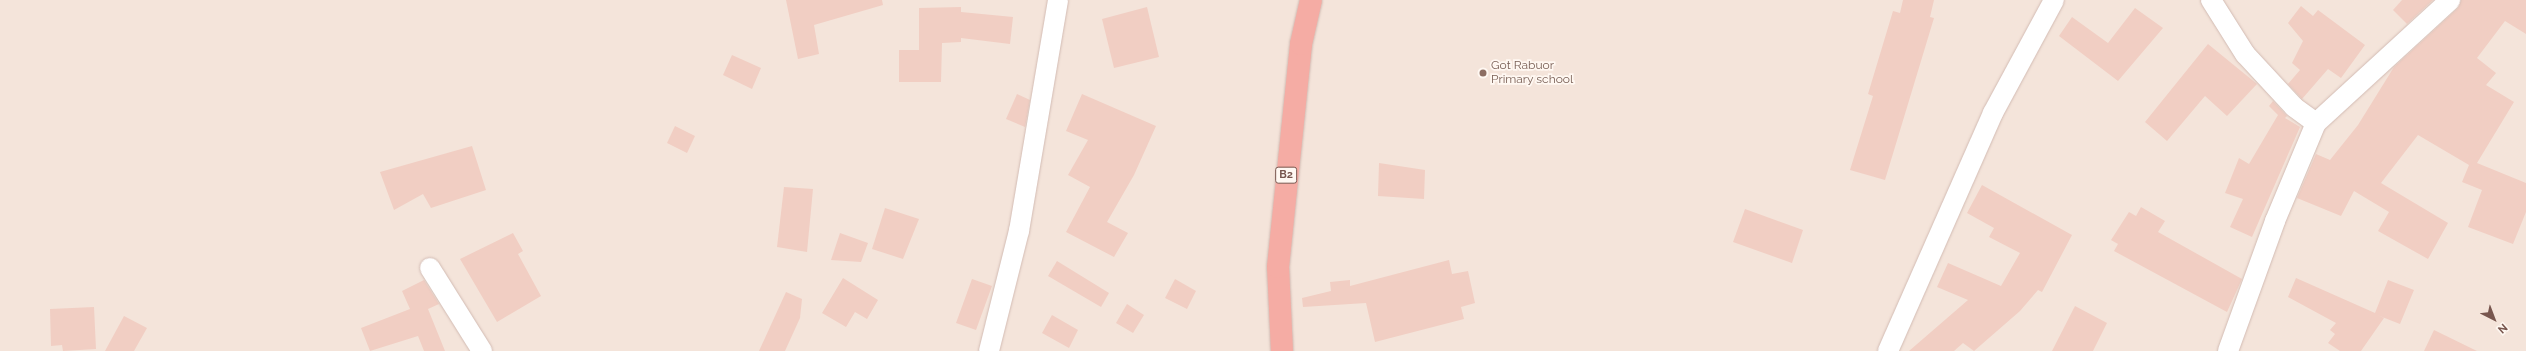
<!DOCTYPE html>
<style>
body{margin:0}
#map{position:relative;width:2526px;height:351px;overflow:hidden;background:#fcf3eb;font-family:Raleway,sans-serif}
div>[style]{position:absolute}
.residential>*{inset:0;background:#f4e4da}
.building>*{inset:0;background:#f1cec3}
.roads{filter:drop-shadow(0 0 1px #d2bbb3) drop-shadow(0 0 1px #d2bbb3)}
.street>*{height:20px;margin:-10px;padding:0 10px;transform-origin:10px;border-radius:10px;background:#fff}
.highway>*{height:22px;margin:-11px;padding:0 11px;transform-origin:11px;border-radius:11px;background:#f5aca4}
.dots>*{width:11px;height:11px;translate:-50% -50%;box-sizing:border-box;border:2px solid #fff8f2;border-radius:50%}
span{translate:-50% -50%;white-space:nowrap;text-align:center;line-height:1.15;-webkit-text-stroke:3.5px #fff8f2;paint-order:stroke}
.shield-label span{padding:1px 3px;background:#fff8f2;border:1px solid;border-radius:3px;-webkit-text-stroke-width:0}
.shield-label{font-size:11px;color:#78564e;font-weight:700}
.education-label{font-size:12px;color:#785e54}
.left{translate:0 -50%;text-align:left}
.north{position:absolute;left:2474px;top:299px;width:40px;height:40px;-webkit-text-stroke:3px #fff8f2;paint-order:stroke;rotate:138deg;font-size:11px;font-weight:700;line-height:16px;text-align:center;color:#78564e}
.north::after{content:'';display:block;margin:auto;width:14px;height:18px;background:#78564e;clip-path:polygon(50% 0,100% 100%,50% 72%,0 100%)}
</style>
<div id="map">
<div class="residential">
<div style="clip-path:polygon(0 0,2526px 0,2526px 351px,0 351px)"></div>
</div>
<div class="building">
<div style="clip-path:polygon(786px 0,882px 0,883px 5px,814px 25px,819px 54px,798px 59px)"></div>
<div style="clip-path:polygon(1903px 0,1934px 0,1930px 17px,1934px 18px,1885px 180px,1850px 170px,1873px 96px,1868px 94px,1893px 11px,1900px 13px)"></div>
<div style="clip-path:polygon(2402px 0,2433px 0,2407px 24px,2393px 10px)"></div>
<div style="clip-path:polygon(2461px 0,2526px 0,2526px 34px,2505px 21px,2477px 58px,2496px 73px,2486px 85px,2514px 102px,2477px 163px,2526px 183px,2526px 212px,2513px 244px,2468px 227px,2482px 190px,2462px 182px,2469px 165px,2418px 135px,2381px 183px,2448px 223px,2428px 259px,2378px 231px,2389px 212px,2354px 191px,2341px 216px,2297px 198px,2316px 154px,2330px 160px,2358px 125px,2394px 67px,2458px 8px)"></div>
<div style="clip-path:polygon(2301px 6px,2313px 16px,2318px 10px,2365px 45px,2341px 78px,2328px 69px,2302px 99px,2288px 84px,2300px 70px,2292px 63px,2303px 41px,2288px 23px)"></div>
<div style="clip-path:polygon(961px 7px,961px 12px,1013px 17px,1010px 44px,961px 38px,961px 42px,942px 43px,941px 82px,899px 82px,899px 50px,919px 50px,919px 8px)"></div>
<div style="clip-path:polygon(1147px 7px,1159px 57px,1114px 68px,1102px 19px)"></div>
<div style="clip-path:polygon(2135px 8px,2163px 28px,2118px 81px,2059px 36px,2072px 17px,2108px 43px)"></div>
<div style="clip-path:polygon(2208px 44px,2257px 84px,2227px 116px,2205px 96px,2167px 141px,2145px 122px)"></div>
<div style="clip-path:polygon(732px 55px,761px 68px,752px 89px,723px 75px)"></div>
<div style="clip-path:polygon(1017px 94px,1030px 100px,1025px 127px,1006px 119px)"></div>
<div style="clip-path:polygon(1082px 94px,1156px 126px,1134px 175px,1107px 222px,1128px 233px,1114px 257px,1066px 232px,1090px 187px,1068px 175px,1088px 140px,1066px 131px)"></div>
<div style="clip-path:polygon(2273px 101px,2287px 116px,2285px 118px,2300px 127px,2252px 237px,2230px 227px,2243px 199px,2225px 193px,2239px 158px,2249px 164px,2278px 115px,2269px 106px)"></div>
<div style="clip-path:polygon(675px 126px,695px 136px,687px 153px,667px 143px)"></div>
<div style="clip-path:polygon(472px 146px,486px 190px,431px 208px,423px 194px,394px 210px,380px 172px)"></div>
<div style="clip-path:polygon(1379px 163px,1425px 170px,1424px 199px,1378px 196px)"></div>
<div style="clip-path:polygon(1982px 185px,2072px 235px,2042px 292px,2038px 290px,2020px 311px,1974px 351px,1963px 343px,1954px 351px,1909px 351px,1968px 300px,1937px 287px,1948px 263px,2001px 286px,2020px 253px,1989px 237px,1994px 228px,1967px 213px)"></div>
<div style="clip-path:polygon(784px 187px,813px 189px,807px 252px,777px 247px)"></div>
<div style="clip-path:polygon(2141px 207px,2165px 221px,2158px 232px,2242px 279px,2227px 312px,2114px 251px,2118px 244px,2111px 240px,2129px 212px,2136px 216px)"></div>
<div style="clip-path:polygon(885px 208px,919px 219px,903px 259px,872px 249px)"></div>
<div style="clip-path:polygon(1745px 209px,1803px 230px,1792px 263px,1733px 242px)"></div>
<div style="clip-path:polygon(513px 233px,523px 251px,518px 254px,541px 296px,497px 322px,460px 259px)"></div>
<div style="clip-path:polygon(840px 233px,868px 243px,861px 262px,831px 260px)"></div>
<div style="clip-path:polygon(1449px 260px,1452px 274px,1468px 271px,1475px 303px,1461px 307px,1464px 319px,1375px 342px,1366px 303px,1303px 307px,1302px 298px,1331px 291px,1330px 282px,1350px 280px,1350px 286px)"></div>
<div style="clip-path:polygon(1057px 261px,1109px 293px,1101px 307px,1048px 276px)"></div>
<div style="clip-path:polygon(843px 278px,878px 300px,867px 319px,855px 312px,846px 327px,822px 313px)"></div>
<div style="clip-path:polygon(2296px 278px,2375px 313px,2388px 280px,2414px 290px,2400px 324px,2377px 315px,2384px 318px,2361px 351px,2340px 351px,2328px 343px,2335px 334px,2330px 330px,2336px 323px,2288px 297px)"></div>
<div style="clip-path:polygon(972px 279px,992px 286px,976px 330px,956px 323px)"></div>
<div style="clip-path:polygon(1175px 279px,1196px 291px,1187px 309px,1165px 298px)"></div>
<div style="clip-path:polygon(424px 280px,439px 304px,428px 309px,445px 351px,424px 351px,418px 336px,370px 351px,361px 328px,410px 309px,402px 291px)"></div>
<div style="clip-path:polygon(786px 292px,802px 299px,800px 318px,785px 351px,759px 351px)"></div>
<div style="clip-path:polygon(1127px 304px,1144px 315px,1133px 333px,1116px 323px)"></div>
<div style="clip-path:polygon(2075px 306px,2107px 323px,2093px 351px,2052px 351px)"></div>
<div style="clip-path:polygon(94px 307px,96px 349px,63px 351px,62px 345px,51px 346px,50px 309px)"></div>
<div style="clip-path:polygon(1052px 315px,1078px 330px,1069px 348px,1042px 333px)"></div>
<div style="clip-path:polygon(124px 316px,147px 328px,134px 351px,105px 351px)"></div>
<div style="clip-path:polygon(2434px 330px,2477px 351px,2424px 351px)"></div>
</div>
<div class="roads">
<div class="street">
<div style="left:2211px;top:0;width:64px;rotate:57.8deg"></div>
<div style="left:2245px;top:54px;width:72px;rotate:47.2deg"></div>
<div style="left:2294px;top:107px;width:27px;rotate:36deg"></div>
<div style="left:430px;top:268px;width:98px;rotate:57.9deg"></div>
<div style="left:989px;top:351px;width:124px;rotate:-76deg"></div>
<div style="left:1019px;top:231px;width:234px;rotate:-80.4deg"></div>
<div style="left:1888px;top:351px;width:260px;rotate:-66.2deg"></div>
<div style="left:1993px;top:113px;width:128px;rotate:-61.6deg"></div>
<div style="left:2228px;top:351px;width:138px;rotate:-70.1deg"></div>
<div style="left:2275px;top:221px;width:106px;rotate:-67.3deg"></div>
<div style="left:2316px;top:123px;width:182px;rotate:-42.5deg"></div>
</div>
<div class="highway">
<div style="left:1282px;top:351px;width:84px;rotate:-92.7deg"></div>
<div style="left:1278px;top:267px;width:224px;rotate:-84.1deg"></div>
<div style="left:1301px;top:44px;width:45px;rotate:-77.2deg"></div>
</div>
</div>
<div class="dots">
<div style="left:1483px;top:73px;background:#8d6e63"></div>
</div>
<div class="shield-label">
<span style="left:1286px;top:175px">B2</span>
</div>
<div class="education-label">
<span class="left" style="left:1491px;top:73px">Got Rabuor<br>Primary school</span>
</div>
<div class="north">N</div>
</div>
